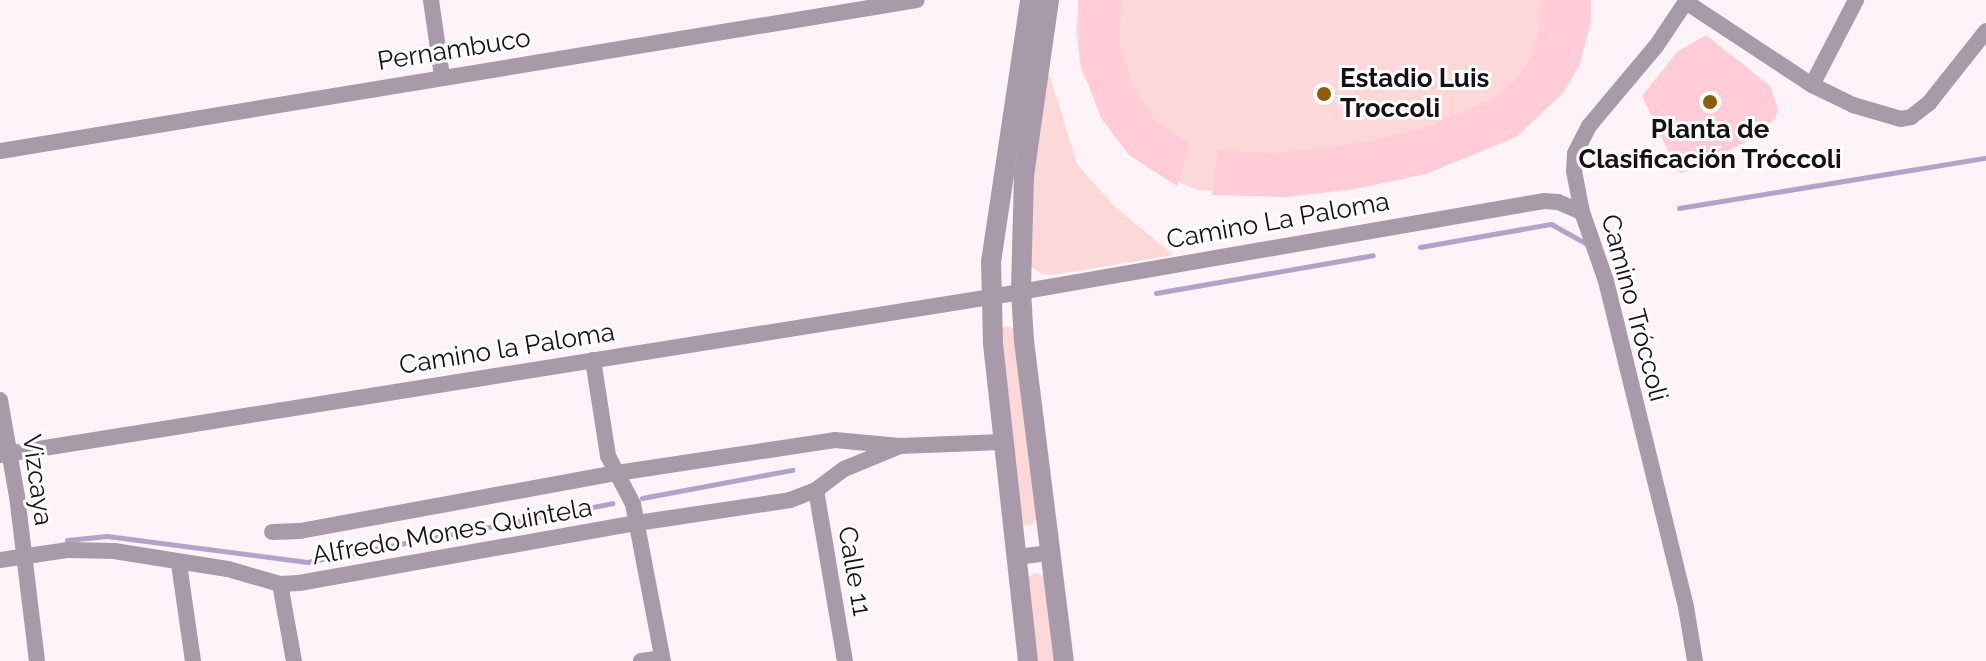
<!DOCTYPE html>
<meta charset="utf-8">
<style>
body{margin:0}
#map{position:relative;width:1986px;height:661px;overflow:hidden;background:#fdf3f8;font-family:Raleway,sans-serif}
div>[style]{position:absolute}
.green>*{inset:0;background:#fcd9d8}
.stream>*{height:5px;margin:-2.5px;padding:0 2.5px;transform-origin:2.5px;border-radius:2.5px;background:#b6a2c9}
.building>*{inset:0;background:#ffccd8}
.minor>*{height:16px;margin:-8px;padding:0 8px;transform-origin:8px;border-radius:8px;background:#a99aa9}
.tertiary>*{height:20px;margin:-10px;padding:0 10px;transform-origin:10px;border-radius:10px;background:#a99aa9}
.dots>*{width:22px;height:22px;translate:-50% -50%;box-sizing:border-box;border:4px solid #fff;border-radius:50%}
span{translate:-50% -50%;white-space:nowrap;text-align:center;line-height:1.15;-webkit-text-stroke:6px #fff;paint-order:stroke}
.street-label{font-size:26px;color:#171014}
.poi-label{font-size:26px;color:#171014;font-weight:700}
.left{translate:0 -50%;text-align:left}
</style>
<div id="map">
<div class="green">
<div style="clip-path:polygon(1079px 0,1588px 0,1572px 71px,1288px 194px,1197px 190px,1149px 169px,1115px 138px,1081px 70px,1076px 32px)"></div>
<div style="clip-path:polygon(1044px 76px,1050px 76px,1077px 164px,1113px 205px,1173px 255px,1053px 275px,1041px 274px,1032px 267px,1029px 255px,1031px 172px)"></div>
<div style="clip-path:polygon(1007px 326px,1014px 329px,1037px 520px,1029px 526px,1020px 524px,1000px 329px)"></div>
<div style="clip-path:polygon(1036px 573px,1044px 576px,1056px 661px,1036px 661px,1027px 577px)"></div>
</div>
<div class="stream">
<div style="left:1679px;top:208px;width:311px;rotate:-9.3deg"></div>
<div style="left:1420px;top:247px;width:133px;rotate:-10deg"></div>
<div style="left:1551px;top:224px;width:41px;rotate:29.1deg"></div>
<div style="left:1156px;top:293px;width:220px;rotate:-9.9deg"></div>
<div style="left:642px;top:498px;width:153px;rotate:-10.6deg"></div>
<div style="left:67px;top:540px;width:40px;rotate:-5.7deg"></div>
<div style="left:107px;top:536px;width:202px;rotate:7.4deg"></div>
<div style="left:307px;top:562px;width:311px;rotate:-10.9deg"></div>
</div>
<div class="building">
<div style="clip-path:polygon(1078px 0,1121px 0,1120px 43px,1133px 87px,1156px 122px,1190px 144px,1177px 186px,1129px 155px,1101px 118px,1080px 61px)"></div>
<div style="clip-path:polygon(1542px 0,1591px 0,1591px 22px,1579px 66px,1563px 93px,1516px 137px,1426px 174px,1355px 189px,1287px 197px,1212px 195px,1218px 150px,1276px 153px,1366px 142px,1426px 127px,1496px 97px,1520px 74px,1532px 55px,1540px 26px)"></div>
<div style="clip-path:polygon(1706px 35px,1770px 86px,1778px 109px,1775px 119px,1744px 143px,1683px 173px,1678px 172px,1642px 96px,1677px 52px)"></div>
</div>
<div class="minor">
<div style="left:431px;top:0;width:77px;rotate:81.8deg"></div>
<div style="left:1687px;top:0;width:54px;rotate:123.7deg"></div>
<div style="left:1657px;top:45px;width:106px;rotate:130deg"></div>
<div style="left:1589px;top:126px;width:30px;rotate:117deg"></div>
<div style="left:1575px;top:153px;width:18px;rotate:93deg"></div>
<div style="left:1574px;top:171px;width:42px;rotate:79deg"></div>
<div style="left:1582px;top:212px;width:73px;rotate:70.8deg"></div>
<div style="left:1606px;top:281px;width:336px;rotate:76.2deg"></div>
<div style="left:1686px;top:607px;width:55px;rotate:80.5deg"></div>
<div style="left:1686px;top:2px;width:151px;rotate:33.4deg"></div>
<div style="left:1812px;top:85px;width:46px;rotate:26deg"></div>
<div style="left:1853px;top:105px;width:50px;rotate:16.3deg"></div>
<div style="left:1901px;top:119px;width:10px;rotate:-11deg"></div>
<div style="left:1911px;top:117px;width:23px;rotate:-38deg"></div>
<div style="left:1929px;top:103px;width:92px;rotate:-51.6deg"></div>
<div style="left:1812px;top:85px;width:96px;rotate:-62.6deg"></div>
<div style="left:0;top:151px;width:929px;rotate:-9.35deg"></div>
<div style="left:593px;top:360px;width:97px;rotate:81.1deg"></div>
<div style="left:608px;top:456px;width:54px;rotate:62.5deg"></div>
<div style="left:633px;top:504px;width:160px;rotate:79.2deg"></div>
<div style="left:0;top:400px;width:97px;rotate:80deg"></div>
<div style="left:17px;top:496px;width:166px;rotate:83.1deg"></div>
<div style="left:0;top:455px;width:1004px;rotate:-9.06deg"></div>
<div style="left:991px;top:297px;width:561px;rotate:-9.85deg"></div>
<div style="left:1544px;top:201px;width:14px;rotate:4deg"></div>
<div style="left:1558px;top:202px;width:26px;rotate:23deg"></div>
<div style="left:816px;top:490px;width:173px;rotate:80.4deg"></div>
<div style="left:272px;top:532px;width:28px;rotate:-2deg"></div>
<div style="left:300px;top:531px;width:322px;rotate:-10.4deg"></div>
<div style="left:617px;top:473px;width:220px;rotate:-8.6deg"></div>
<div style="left:835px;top:440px;width:65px;rotate:5.3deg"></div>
<div style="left:1016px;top:557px;width:34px;rotate:-7deg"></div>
<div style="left:0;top:560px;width:69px;rotate:-8.4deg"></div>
<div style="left:68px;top:550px;width:46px;rotate:1.2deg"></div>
<div style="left:114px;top:551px;width:115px;rotate:9deg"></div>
<div style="left:228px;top:569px;width:54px;rotate:16.1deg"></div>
<div style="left:280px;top:584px;width:19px;rotate:-3deg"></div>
<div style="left:299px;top:583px;width:343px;rotate:-10.1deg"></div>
<div style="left:637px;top:523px;width:155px;rotate:-8.5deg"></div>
<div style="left:790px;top:500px;width:28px;rotate:-21deg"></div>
<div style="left:816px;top:490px;width:35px;rotate:-37deg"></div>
<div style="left:844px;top:469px;width:61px;rotate:-22.3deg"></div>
<div style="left:900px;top:446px;width:102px;rotate:-2.2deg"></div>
<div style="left:179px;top:564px;width:98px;rotate:81.8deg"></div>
<div style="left:280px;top:584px;width:78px;rotate:79.7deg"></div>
<div style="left:641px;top:661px;width:21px;rotate:-8deg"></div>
</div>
<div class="tertiary">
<div style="left:1049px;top:0;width:177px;rotate:98.1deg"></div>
<div style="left:1024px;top:175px;width:116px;rotate:91.5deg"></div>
<div style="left:1021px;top:291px;width:50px;rotate:86.6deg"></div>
<div style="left:1024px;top:341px;width:322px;rotate:82.9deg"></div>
<div style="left:1028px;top:661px;width:321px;rotate:-96.3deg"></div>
<div style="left:993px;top:342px;width:80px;rotate:-91.4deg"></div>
<div style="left:991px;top:262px;width:265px;rotate:-81.5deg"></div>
</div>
<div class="dots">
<div style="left:1324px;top:94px;background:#8d5d05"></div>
<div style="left:1710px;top:102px;background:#8d5d05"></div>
</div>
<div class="street-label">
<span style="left:454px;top:50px;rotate:-9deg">Pernambuco</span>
<span style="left:1278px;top:221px;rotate:-10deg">Camino La Paloma</span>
<span style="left:1634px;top:308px;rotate:75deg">Camino Tróccoli</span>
<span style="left:507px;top:349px;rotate:-9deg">Camino la Paloma</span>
<span style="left:37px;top:480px;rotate:82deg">Vizcaya</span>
<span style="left:452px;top:532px;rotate:-10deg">Alfredo Mones Quintela</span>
<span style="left:854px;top:571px;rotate:80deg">Calle 11</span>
</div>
<div class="poi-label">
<span class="left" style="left:1340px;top:94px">Estadio Luis<br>Troccoli</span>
<span style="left:1710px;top:145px">Planta de<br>Clasificación Tróccoli</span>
</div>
</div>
